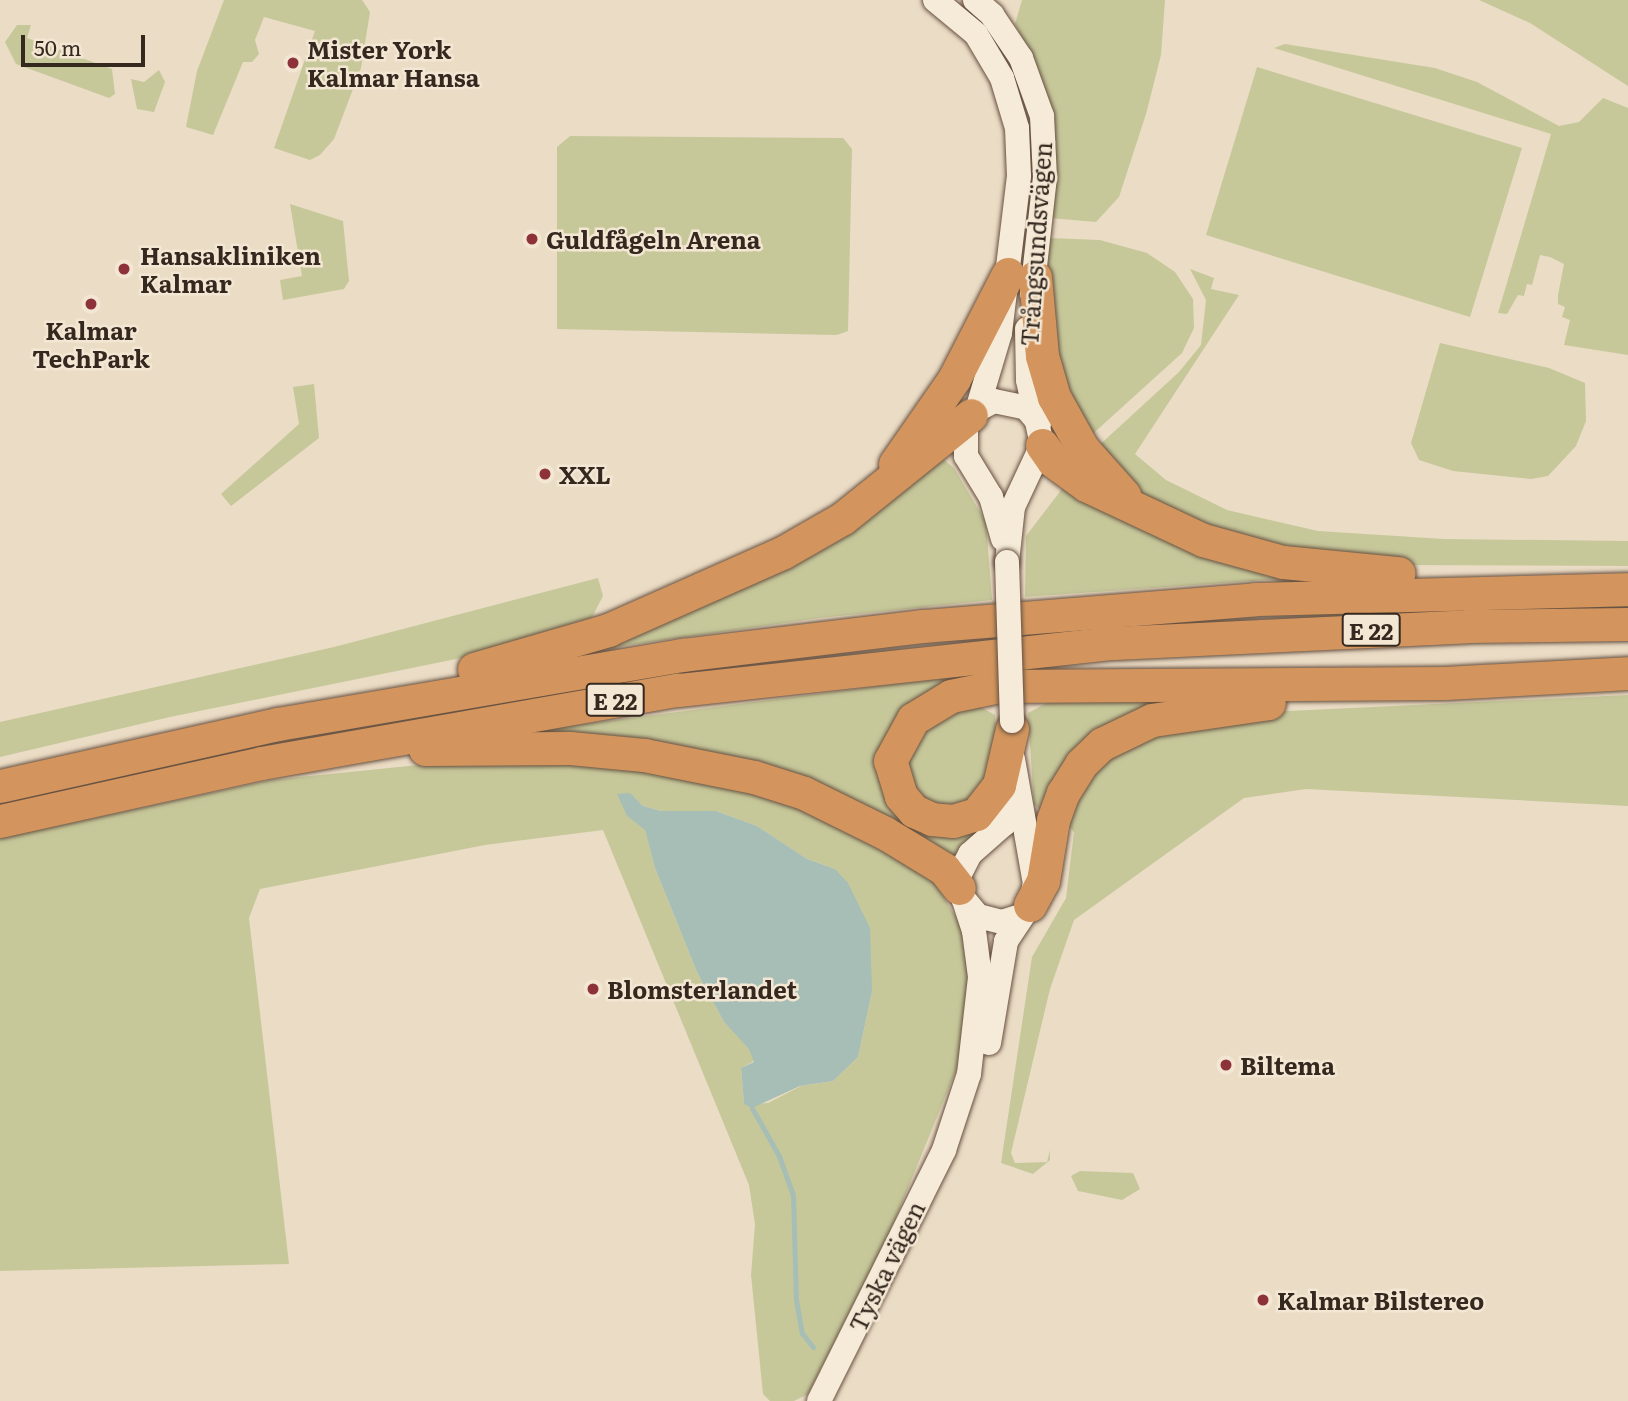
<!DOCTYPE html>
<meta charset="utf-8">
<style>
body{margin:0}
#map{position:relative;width:1628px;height:1401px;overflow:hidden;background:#ebdcc5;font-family:Literata,serif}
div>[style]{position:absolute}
.green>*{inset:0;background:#c6c89a}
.water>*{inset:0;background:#a6beb5}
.stream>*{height:5px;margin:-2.5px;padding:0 2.5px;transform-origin:2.5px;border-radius:2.5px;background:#a6beb5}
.roads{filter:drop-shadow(0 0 2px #665040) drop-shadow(0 0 2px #665040)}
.secondary>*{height:24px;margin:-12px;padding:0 12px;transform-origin:12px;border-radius:12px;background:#f6ebd8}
.motorway>*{height:33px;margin:-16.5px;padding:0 16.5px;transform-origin:16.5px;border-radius:16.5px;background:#d3955d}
.bridges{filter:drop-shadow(0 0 2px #665040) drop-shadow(0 0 2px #665040)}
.secondary-bridge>*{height:24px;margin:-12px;padding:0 12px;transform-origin:12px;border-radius:12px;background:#f6ebd8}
.dots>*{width:19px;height:19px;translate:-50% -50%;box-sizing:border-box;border:4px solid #f3e7d4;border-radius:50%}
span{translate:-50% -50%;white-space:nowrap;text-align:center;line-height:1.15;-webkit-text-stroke:5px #f3e7d4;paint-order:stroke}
.shield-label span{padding:2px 5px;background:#f3e7d4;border:2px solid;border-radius:5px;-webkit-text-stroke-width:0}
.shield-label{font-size:23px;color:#35281f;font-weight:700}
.poi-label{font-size:24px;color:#35281f;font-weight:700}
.left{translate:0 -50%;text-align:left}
.street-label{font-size:24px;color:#35281f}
.scale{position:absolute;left:21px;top:35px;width:124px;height:32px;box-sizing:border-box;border:4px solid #35281f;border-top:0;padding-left:9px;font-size:21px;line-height:24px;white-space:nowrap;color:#35281f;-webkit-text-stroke:5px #f3e7d4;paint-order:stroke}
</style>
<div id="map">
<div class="green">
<div style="clip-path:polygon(224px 0,362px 0,370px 12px,361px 68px,334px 139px,320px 155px,310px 160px,274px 148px,315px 31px,264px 17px,255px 40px,259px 54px,252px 62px,243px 62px,213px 135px,186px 127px,197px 71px)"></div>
<div style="clip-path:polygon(1022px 0,1165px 0,1161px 55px,1146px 114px,1119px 197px,1096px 222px,1050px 218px,1055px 127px,1037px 66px,1015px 24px)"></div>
<div style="clip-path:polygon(1479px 0,1628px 0,1628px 86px,1530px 23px)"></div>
<div style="clip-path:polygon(17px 25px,31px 25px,27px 38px,112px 69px,115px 94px,109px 98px,16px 64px,5px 42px)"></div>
<div style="clip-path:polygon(1285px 44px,1435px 68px,1477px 82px,1559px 126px,1579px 122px,1603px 98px,1628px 108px,1628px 355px,1564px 345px,1570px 320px,1562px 317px,1565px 307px,1558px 304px,1558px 295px,1564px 264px,1550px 257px,1540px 255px,1532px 285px,1527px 284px,1524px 296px,1518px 295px,1507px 314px,1498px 313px,1551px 134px,1274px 48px)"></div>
<div style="clip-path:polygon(1257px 67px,1522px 148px,1470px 317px,1206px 235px)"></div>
<div style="clip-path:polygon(159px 70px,165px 82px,154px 112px,137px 109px,131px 79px,144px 82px)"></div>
<div style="clip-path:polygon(570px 136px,843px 138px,852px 149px,848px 331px,837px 335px,557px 329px,557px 147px)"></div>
<div style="clip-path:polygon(290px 204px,343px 221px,349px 281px,344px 289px,283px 300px,280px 280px,302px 276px)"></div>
<div style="clip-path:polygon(1048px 238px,1100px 240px,1147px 253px,1175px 272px,1193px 299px,1194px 328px,1182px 353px,1086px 440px,1068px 407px,1044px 303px)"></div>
<div style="clip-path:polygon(1190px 269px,1214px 278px,1211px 289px,1239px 295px,1135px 454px,1166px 480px,1227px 510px,1318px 531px,1444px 539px,1628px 541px,1628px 566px,1393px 565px,1224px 536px,1130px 487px,1094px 450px,1179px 372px,1201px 345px,1206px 300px)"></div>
<div style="clip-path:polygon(1440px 343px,1549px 368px,1585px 383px,1586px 421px,1576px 446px,1548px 476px,1531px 479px,1453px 471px,1419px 460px,1411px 443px)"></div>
<div style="clip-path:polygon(314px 384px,319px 438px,231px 506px,221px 494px,299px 424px,293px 387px)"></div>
<div style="clip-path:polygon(943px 459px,954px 468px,986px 522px,992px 600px,820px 618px,559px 655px)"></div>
<div style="clip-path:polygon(1065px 485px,1321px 576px,1025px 597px,1026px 536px)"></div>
<div style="clip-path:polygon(598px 578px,603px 596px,589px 623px,456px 659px,170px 717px,0 757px,0 722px,334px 647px)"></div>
<div style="clip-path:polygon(994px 671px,903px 711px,880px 746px,877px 768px,890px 803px,998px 814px,953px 858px,892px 822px,492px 736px)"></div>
<div style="clip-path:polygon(1242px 694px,1159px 708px,1046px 813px,1034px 805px,1028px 713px,1062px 695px)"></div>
<div style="clip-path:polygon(1628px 695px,1628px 806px,1306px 789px,1244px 798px,1074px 920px,1050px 989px,1011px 1153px,1015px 1163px,1047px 1162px,1050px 1150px,1050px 1160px,1033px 1174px,1001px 1163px,1032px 957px,1066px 898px,1074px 832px,1063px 819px,1107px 752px,1182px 725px,1287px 711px)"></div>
<div style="clip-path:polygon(970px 701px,995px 715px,996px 738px,985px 790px,950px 811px,915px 798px,904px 750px,910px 737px)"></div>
<div style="clip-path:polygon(evenodd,574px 761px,716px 780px,818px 815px,933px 880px,959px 922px,973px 963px,964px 1051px,890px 1232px,808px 1394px,794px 1401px,770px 1401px,763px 1394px,751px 1275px,755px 1224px,749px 1185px,603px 830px,485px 845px,260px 889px,249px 918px,289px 1264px,0 1271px,0 838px,271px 780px,428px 764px,574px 761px,630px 794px,643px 806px,661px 811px,716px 811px,757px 826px,807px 859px,835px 869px,872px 992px,858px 1057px,833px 1081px,801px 1086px,768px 1103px,744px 1104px,741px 1068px,754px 1061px,749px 1048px,724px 1022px,697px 972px,655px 868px,645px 829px,627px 816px,630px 794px)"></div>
<div style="clip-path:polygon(1080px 1171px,1133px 1173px,1140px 1189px,1122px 1200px,1078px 1191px,1071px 1176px)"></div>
</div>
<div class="water">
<div style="clip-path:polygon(630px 793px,643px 806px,661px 811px,716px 811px,757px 826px,807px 859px,835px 869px,848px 883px,870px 928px,872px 992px,858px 1057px,833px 1081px,800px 1086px,752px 1108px,744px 1104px,741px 1068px,754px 1062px,749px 1049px,724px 1022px,697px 972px,655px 868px,645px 830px,627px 816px,617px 794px)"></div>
</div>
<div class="stream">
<div style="left:752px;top:1108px;width:55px;rotate:60.6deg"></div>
<div style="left:779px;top:1156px;width:41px;rotate:70.3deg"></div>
<div style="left:793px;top:1195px;width:105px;rotate:88.4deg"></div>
<div style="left:796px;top:1300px;width:34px;rotate:80deg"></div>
<div style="left:802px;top:1333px;width:18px;rotate:52deg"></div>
</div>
<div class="roads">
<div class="secondary">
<div style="left:935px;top:0;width:53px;rotate:39.7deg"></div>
<div style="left:976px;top:34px;width:51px;rotate:59.4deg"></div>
<div style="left:1002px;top:78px;width:52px;rotate:73.3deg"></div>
<div style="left:1017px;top:128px;width:48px;rotate:87.6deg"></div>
<div style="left:1019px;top:176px;width:158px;rotate:96.9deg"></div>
<div style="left:1000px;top:333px;width:80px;rotate:106.6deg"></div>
<div style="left:975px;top:0;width:23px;rotate:41deg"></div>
<div style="left:992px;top:15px;width:52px;rotate:56deg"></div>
<div style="left:1021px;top:58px;width:62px;rotate:70.1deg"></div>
<div style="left:1042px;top:116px;width:61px;rotate:87.2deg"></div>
<div style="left:1045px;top:177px;width:117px;rotate:96.4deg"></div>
<div style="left:1003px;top:539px;width:44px;rotate:-105.9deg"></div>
<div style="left:991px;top:497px;width:48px;rotate:-121.4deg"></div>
<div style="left:966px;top:456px;width:31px;rotate:-90deg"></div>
<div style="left:966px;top:425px;width:19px;rotate:-54deg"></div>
<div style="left:977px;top:410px;width:19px;rotate:-28deg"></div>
<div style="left:994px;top:401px;width:33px;rotate:12deg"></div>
<div style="left:1026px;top:408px;width:20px;rotate:49deg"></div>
<div style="left:1007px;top:562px;width:55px;rotate:-83.8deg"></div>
<div style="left:1013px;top:507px;width:68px;rotate:-64.9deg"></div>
<div style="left:1042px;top:445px;width:66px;rotate:-102.2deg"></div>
<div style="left:1028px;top:380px;width:51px;rotate:-91.1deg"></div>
<div style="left:1010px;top:793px;width:32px;rotate:101deg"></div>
<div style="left:1004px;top:824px;width:45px;rotate:138.6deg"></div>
<div style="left:970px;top:854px;width:27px;rotate:117deg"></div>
<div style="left:958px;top:878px;width:21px;rotate:76deg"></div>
<div style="left:963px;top:898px;width:23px;rotate:50deg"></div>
<div style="left:978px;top:916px;width:25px;rotate:14deg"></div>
<div style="left:1002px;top:922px;width:20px;rotate:-18deg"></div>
<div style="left:989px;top:1043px;width:103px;rotate:-80.5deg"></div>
<div style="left:1006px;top:941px;width:43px;rotate:-56.3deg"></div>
<div style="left:1030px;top:905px;width:22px;rotate:-77deg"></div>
<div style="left:1035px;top:884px;width:127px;rotate:-100deg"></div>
<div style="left:819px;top:1401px;width:280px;rotate:-63.5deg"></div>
<div style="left:944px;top:1150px;width:80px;rotate:-71.8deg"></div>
<div style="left:969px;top:1074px;width:98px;rotate:-83.5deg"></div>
<div style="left:980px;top:977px;width:46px;rotate:-97.4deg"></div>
<div style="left:974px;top:931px;width:35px;rotate:-108deg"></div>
</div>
<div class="motorway">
<div style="left:1035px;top:277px;width:79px;rotate:84.9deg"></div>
<div style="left:1042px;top:356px;width:43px;rotate:73.7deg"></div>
<div style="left:1054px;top:397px;width:60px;rotate:60.9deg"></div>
<div style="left:1083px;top:449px;width:62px;rotate:48.3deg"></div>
<div style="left:1042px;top:445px;width:19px;rotate:55deg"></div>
<div style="left:1053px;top:461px;width:41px;rotate:36deg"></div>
<div style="left:1086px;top:485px;width:129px;rotate:25.2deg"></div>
<div style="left:1203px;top:540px;width:83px;rotate:15.4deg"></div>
<div style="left:1283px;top:562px;width:116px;rotate:5.5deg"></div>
<div style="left:895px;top:464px;width:103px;rotate:-55.2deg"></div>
<div style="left:954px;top:379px;width:118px;rotate:-62.8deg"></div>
<div style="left:474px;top:669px;width:140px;rotate:-16.2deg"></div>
<div style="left:608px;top:630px;width:190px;rotate:-23.9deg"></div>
<div style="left:782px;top:553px;width:70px;rotate:-29.8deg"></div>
<div style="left:843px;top:518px;width:164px;rotate:-38.8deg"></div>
<div style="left:1012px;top:729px;width:57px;rotate:103.1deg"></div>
<div style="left:999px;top:785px;width:37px;rotate:128deg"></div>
<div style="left:976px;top:814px;width:24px;rotate:163deg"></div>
<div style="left:953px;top:821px;width:21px;rotate:-175deg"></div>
<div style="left:932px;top:819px;width:20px;rotate:-156deg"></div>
<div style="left:914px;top:811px;width:20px;rotate:-131deg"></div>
<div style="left:901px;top:796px;width:37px;rotate:-107deg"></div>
<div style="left:890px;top:761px;width:48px;rotate:-61.3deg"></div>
<div style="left:913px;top:719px;width:44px;rotate:-31.2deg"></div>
<div style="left:951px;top:696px;width:49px;rotate:-11.8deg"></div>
<div style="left:999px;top:686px;width:446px;rotate:-0.4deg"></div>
<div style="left:1445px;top:683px;width:183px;rotate:-3.1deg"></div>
<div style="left:425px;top:749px;width:145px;rotate:-0.4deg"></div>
<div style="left:570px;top:748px;width:74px;rotate:5.4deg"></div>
<div style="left:644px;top:755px;width:112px;rotate:11.3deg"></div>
<div style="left:754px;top:777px;width:52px;rotate:17.7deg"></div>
<div style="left:804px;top:793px;width:90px;rotate:26.3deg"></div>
<div style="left:885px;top:833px;width:69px;rotate:31.4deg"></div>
<div style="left:944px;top:869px;width:24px;rotate:52deg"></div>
<div style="left:0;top:786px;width:285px;rotate:-12.6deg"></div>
<div style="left:278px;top:724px;width:411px;rotate:-9.7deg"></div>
<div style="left:683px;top:655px;width:242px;rotate:-6.9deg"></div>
<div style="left:923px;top:626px;width:333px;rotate:-4.6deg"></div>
<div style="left:1255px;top:599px;width:373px;rotate:-1.5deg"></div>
<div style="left:0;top:821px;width:268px;rotate:-12.5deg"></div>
<div style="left:262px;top:763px;width:422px;rotate:-10deg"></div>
<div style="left:678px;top:690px;width:439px;rotate:-6.2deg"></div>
<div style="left:1114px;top:643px;width:354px;rotate:-2.7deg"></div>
<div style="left:1468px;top:626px;width:160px;rotate:-0.7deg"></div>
<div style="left:1030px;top:905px;width:27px;rotate:-62deg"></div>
<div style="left:1043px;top:881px;width:62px;rotate:-80.7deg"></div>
<div style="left:1053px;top:820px;width:29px;rotate:-70deg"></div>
<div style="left:1063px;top:793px;width:34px;rotate:-58deg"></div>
<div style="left:1081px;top:764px;width:29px;rotate:-44deg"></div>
<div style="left:1102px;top:744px;width:55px;rotate:-25.6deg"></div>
<div style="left:1152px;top:720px;width:118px;rotate:-8.3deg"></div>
</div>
</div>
<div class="bridges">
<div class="secondary-bridge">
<div style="left:1007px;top:562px;width:159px;rotate:88.2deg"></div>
</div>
</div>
<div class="dots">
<div style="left:293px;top:63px;background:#8e323a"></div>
<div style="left:532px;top:239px;background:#8e323a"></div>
<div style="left:124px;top:269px;background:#8e323a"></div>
<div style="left:91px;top:304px;background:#8e323a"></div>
<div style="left:545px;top:474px;background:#8e323a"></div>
<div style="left:593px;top:989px;background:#8e323a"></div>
<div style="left:1226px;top:1065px;background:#8e323a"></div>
<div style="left:1263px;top:1300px;background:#8e323a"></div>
</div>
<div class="shield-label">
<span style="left:1371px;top:630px">E 22</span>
<span style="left:615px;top:700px">E 22</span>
</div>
<div class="poi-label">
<span class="left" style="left:307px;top:63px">Mister York<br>Kalmar Hansa</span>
<span class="left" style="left:546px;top:239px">Guldfågeln Arena</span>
<span class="left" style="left:140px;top:269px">Hansakliniken<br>Kalmar</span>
<span style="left:91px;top:344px">Kalmar<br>TechPark</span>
<span class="left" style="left:559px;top:474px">XXL</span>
<span class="left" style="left:607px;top:989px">Blomsterlandet</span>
<span class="left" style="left:1240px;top:1065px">Biltema</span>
<span class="left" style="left:1277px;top:1300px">Kalmar Bilstereo</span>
</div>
<div class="street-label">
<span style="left:1035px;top:244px;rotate:-86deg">Trångsundsvägen</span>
<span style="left:886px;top:1266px;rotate:-64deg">Tyska vägen</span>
</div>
<div class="scale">50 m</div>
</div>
